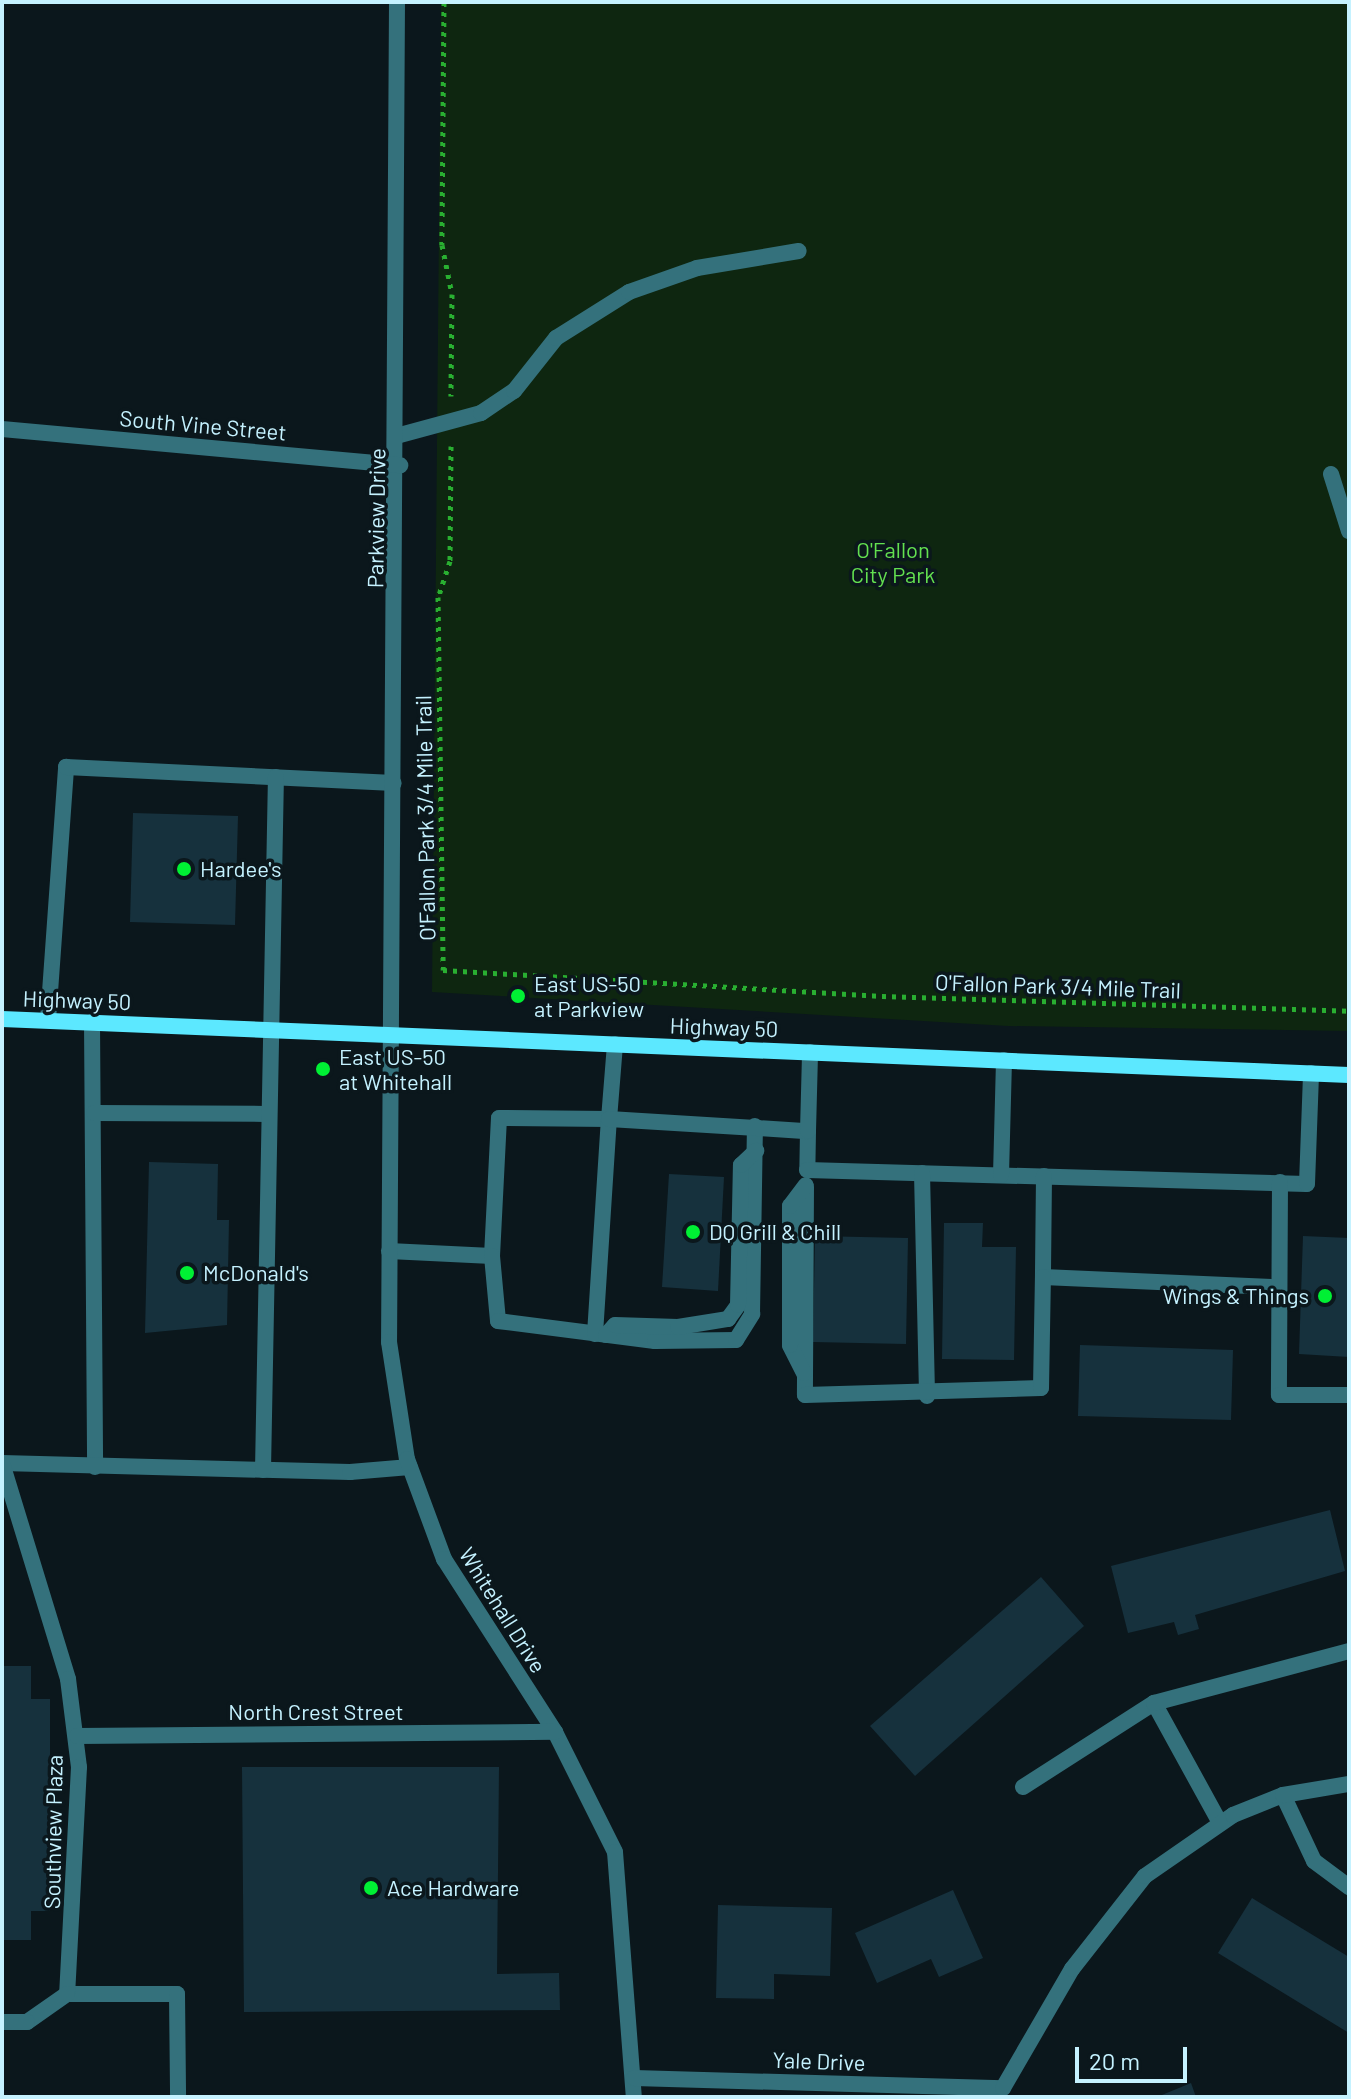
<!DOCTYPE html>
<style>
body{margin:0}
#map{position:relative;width:1351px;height:2099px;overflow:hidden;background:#0b171c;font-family:Barlow,sans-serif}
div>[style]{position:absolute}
.green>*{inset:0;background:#0e2610}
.building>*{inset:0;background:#16313d}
.path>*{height:5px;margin-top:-2.5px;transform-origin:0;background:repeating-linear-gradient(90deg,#29af31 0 4px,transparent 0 10px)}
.lane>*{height:16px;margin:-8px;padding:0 8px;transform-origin:8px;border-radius:8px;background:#34717c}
.street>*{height:16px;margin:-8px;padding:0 8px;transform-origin:8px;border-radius:8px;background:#34717c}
.secondary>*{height:16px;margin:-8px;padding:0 8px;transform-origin:8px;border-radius:8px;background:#5ce8ff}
.dots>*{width:22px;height:22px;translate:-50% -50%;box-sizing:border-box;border:4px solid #0b171c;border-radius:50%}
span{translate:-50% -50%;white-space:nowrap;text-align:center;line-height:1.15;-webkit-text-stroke:7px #0b171c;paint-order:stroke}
.street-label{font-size:22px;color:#c5f2ff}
.park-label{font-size:22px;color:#63e050}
.poi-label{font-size:22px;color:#c5f2ff}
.left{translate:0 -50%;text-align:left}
.right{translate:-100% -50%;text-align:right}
.frame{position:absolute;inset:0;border:4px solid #c5f2ff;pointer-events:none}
.scale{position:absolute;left:1075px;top:2047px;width:112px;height:36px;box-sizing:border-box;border:4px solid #c5f2ff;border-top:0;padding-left:10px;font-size:24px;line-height:28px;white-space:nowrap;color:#c5f2ff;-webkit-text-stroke:6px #0b171c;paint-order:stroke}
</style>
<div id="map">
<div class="green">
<div style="clip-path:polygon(441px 2px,1349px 2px,1349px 1031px,1008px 1026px,432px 992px)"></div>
</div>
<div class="building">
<div style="clip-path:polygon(133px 813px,238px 816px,235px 925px,130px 922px)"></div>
<div style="clip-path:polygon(149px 1162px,218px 1164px,217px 1220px,229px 1220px,227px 1325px,145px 1333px)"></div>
<div style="clip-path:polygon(669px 1174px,724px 1177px,718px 1291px,662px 1287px)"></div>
<div style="clip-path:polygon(944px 1223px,983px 1223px,982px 1247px,1016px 1247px,1014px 1360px,942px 1359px)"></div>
<div style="clip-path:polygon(815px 1236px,908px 1238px,906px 1344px,813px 1342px)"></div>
<div style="clip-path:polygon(1303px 1236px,1349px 1238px,1349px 1357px,1299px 1354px)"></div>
<div style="clip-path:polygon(1080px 1345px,1233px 1350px,1231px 1420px,1078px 1416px)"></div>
<div style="clip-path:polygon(1330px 1510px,1345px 1571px,1195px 1615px,1199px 1629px,1178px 1635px,1174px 1622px,1128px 1633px,1111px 1566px)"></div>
<div style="clip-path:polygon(1041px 1577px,1084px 1626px,915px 1776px,870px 1726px)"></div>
<div style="clip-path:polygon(2px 1666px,31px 1666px,31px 1699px,50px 1699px,50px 1911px,31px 1911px,31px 1940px,2px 1940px)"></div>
<div style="clip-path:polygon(242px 1767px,499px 1767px,497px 1974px,559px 1973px,560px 2010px,244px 2012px)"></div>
<div style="clip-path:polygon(953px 1890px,983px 1958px,939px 1977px,931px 1959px,877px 1983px,855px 1933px)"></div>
<div style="clip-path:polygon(1252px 1898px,1349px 1957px,1349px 2033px,1218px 1953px)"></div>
<div style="clip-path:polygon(718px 1905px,832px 1908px,830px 1976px,774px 1974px,774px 1999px,716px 1998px)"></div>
<div style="clip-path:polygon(1191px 2083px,1196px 2097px,1157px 2097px)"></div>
</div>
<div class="path">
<div style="left:444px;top:2px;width:243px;rotate:90.5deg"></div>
<div style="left:442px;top:245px;width:50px;rotate:78.5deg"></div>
<div style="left:452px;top:294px;width:102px;rotate:90.6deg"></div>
<div style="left:451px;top:446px;width:115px;rotate:90.5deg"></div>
<div style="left:450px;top:561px;width:38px;rotate:108deg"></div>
<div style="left:438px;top:597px;width:373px;rotate:89.2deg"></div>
<div style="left:443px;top:970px;width:440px;rotate:3.4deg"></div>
<div style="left:882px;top:996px;width:467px;rotate:1.8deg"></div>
</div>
<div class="lane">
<div style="left:400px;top:435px;width:84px;rotate:-15.2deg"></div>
<div style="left:481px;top:413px;width:40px;rotate:-34deg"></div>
<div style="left:514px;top:391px;width:68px;rotate:-51.6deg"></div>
<div style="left:556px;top:338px;width:86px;rotate:-32.2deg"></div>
<div style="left:629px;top:292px;width:72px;rotate:-19.4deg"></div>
<div style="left:697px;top:268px;width:103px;rotate:-9.5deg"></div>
<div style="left:1331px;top:474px;width:60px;rotate:72.5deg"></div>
<div style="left:48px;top:1020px;width:254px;rotate:-85.9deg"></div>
<div style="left:66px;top:767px;width:328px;rotate:2.8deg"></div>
<div style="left:92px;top:1022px;width:445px;rotate:89.6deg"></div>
<div style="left:94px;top:1113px;width:171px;rotate:0.3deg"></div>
<div style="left:808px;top:1131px;width:39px;rotate:91deg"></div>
<div style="left:807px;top:1170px;width:500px;rotate:1.6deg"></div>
<div style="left:1307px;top:1184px;width:111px;rotate:-87.9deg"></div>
<div style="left:922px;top:1173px;width:223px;rotate:88.7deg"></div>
<div style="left:1001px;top:1175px;width:115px;rotate:-88.5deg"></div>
<div style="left:1044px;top:1176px;width:101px;rotate:90.6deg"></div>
<div style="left:1043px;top:1277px;width:232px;rotate:2.5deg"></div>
<div style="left:1280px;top:1182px;width:213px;rotate:90.3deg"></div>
<div style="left:1279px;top:1395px;width:70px"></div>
<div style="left:806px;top:1187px;width:208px;rotate:90.3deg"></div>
<div style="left:805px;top:1395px;width:236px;rotate:-1.7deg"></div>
<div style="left:1041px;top:1388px;width:111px;rotate:-89deg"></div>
<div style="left:389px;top:1251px;width:103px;rotate:2.8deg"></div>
<div style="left:492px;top:1256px;width:138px;rotate:-87.1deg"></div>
<div style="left:499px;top:1118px;width:110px;rotate:0.5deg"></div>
<div style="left:609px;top:1119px;width:75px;rotate:-85.4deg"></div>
<div style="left:492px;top:1256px;width:65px;rotate:84.7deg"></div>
<div style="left:498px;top:1321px;width:158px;rotate:7.3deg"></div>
<div style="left:655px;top:1341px;width:81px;rotate:-0.7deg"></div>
<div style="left:736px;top:1340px;width:31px;rotate:-58deg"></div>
<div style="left:752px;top:1314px;width:188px;rotate:-89.1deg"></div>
<div style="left:595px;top:1334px;width:215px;rotate:-86.3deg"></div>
<div style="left:609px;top:1119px;width:199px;rotate:3.5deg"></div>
<div style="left:808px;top:1131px;width:79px;rotate:-88.5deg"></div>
<div style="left:606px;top:1335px;width:13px;rotate:-48deg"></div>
<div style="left:615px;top:1325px;width:63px;rotate:1.8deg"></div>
<div style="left:678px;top:1327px;width:51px;rotate:-9.1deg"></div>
<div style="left:728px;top:1319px;width:17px;rotate:-54deg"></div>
<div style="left:738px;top:1305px;width:140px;rotate:-88.8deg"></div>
<div style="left:741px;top:1165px;width:21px;rotate:-43deg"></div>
<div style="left:804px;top:1373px;width:31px;rotate:-117deg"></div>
<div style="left:790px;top:1345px;width:139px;rotate:-90deg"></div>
<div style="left:790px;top:1206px;width:26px;rotate:-53deg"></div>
<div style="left:2px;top:1463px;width:348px;rotate:1.5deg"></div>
<div style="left:350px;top:1472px;width:60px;rotate:-4.8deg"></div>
<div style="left:263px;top:1470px;width:693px;rotate:-88.93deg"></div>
<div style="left:1023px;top:1787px;width:156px;rotate:-32.7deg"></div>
<div style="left:1283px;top:1795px;width:73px;rotate:64.8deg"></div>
<div style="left:1314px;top:1861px;width:44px;rotate:36.6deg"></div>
<div style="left:1220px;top:1823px;width:137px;rotate:-118.8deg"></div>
<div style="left:1154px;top:1703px;width:202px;rotate:-14.9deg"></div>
<div style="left:67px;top:1994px;width:110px"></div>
<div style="left:177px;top:1994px;width:103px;rotate:89.4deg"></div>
</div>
<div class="street">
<div style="left:397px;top:2px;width:1340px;rotate:90.34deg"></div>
<div style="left:389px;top:1342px;width:118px;rotate:81.3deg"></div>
<div style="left:407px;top:1459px;width:107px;rotate:69.7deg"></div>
<div style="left:444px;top:1559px;width:206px;rotate:57.3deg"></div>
<div style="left:555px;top:1732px;width:134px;rotate:63.4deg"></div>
<div style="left:615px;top:1852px;width:246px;rotate:85.6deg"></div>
<div style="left:2px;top:429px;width:400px;rotate:5.2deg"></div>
<div style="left:2px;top:1463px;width:226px;rotate:73deg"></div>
<div style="left:68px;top:1679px;width:89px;rotate:82.9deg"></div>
<div style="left:79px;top:1767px;width:227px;rotate:93deg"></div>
<div style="left:67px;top:1994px;width:49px;rotate:145deg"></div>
<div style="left:27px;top:2022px;width:25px;rotate:180deg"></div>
<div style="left:77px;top:1736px;width:478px;rotate:-0.5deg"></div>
<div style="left:634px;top:2078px;width:369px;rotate:1.6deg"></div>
<div style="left:1003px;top:2088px;width:138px;rotate:-59.9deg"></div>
<div style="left:1072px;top:1969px;width:118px;rotate:-51.9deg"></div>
<div style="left:1145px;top:1876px;width:107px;rotate:-34.7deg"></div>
<div style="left:1233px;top:1815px;width:54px;rotate:-21.8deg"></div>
<div style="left:1283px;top:1795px;width:67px;rotate:-9.5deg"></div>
</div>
<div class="secondary">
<div style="left:2px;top:1019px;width:1348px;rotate:2.38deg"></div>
</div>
<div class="dots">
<div style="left:184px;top:869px;background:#00f034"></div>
<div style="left:518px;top:996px;background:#00f034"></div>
<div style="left:323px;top:1069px;background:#00f034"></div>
<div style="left:693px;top:1232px;background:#00f034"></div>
<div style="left:187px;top:1273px;background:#00f034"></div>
<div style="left:1325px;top:1296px;background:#00f034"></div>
<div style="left:371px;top:1888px;background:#00f034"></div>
</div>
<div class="street-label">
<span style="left:203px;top:425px;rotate:5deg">South Vine Street</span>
<span style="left:376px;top:518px;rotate:-89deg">Parkview Drive</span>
<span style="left:425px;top:818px;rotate:-91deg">O'Fallon Park 3/4 Mile Trail</span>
<span style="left:1058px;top:986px;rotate:2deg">O'Fallon Park 3/4 Mile Trail</span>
<span style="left:77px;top:1000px;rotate:2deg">Highway 50</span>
<span style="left:724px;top:1027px;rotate:2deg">Highway 50</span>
<span style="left:503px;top:1610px;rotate:58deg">Whitehall Drive</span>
<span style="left:316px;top:1712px">North Crest Street</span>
<span style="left:53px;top:1832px;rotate:-89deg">Southview Plaza</span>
<span style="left:819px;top:2061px;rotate:2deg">Yale Drive</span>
</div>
<div class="park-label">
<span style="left:893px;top:562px">O'Fallon<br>City Park</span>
</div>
<div class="poi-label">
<span class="left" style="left:200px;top:869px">Hardee's</span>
<span class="left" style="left:534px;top:996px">East US-50<br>at Parkview</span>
<span class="left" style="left:339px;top:1069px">East US-50<br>at Whitehall</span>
<span class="left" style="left:709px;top:1232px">DQ Grill &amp; Chill</span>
<span class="left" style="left:203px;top:1273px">McDonald's</span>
<span class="right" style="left:1309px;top:1296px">Wings &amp; Things</span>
<span class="left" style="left:387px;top:1888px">Ace Hardware</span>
</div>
<div class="frame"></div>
<div class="scale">20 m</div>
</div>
